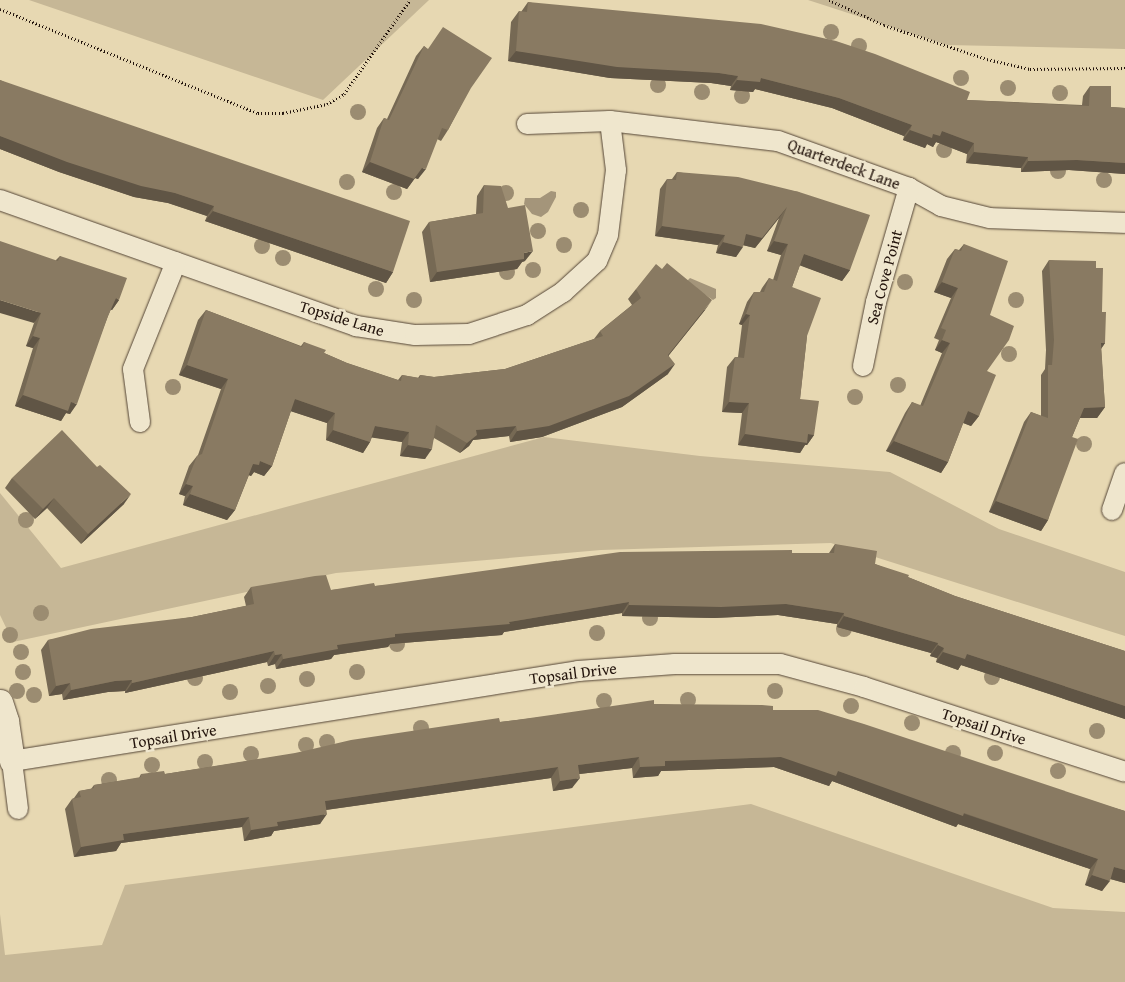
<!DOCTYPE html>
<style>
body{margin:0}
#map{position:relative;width:1125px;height:982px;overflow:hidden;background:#e7d8b2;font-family:"Gentium Book Plus",serif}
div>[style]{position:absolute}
.green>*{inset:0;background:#c6b796}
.water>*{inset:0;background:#a4957a}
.path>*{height:3px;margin-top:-1.5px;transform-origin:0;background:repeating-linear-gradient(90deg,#23140c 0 1px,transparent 0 3.5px)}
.roads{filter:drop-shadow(0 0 1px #544536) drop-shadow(0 0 1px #544536)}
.minor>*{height:20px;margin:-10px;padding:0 10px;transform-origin:10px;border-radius:10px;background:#efe6cd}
.tertiary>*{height:25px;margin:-12.5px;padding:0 12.5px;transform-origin:12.5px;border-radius:12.5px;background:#efe6cd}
.trees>*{width:16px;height:16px;margin:-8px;border-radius:50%;background:#9b8c71}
.wall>*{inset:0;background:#766954}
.shaded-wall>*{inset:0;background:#605545}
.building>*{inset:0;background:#897a62}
span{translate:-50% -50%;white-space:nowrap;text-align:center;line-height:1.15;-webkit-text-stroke:5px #efe6cd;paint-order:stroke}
.street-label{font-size:16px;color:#23140c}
</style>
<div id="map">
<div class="green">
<div style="clip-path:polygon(29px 0,429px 0,323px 100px)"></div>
<div style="clip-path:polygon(808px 0,1125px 0,1125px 49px,947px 45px)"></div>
<div style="clip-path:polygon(544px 437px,700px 456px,890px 472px,999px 529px,1125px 572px,1125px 636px,831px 543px,601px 550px,336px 573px,13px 642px,0 615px,0 493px,61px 568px)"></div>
<div style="clip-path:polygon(751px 804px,1053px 908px,1125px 912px,1125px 982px,0 982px,0 914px,5px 955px,102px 945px,125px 885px)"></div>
</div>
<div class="water">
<div style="clip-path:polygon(551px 191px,556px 192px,556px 197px,548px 212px,541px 217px,532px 214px,524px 204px,525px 198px,540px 198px)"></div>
<div style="clip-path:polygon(690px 278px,716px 289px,716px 298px,713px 300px,686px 282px)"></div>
</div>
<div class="path">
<div style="left:829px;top:0;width:60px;rotate:24.4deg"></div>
<div style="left:884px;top:25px;width:108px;rotate:18.3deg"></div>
<div style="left:987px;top:59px;width:44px;rotate:13.1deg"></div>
<div style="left:1030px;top:69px;width:95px;rotate:-0.6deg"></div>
<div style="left:0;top:9px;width:278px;rotate:22deg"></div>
<div style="left:258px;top:113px;width:25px"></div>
<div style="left:283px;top:113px;width:45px;rotate:-11.6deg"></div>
<div style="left:327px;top:104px;width:20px;rotate:-30deg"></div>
<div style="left:344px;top:94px;width:115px;rotate:-54.9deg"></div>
</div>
<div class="roads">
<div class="minor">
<div style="left:527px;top:124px;width:83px;rotate:-2.1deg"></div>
<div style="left:610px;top:121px;width:169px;rotate:6.8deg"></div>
<div style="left:778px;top:141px;width:139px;rotate:19.7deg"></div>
<div style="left:909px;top:188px;width:37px;rotate:29deg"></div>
<div style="left:941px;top:206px;width:50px;rotate:13.8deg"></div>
<div style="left:990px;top:218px;width:135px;rotate:2.1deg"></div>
<div style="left:0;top:200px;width:378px;rotate:19.5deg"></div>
<div style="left:356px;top:326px;width:60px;rotate:8.7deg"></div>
<div style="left:415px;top:335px;width:54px;rotate:-1.1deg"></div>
<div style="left:469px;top:334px;width:61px;rotate:-18.1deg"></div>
<div style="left:527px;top:315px;width:43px;rotate:-32.6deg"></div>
<div style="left:563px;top:292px;width:46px;rotate:-42.4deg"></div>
<div style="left:597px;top:261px;width:28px;rotate:-67deg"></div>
<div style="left:608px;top:235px;width:65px;rotate:-83deg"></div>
<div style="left:616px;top:170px;width:49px;rotate:-97deg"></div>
<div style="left:863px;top:366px;width:65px;rotate:-78.5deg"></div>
<div style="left:876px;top:302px;width:119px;rotate:-73.9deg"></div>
<div style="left:140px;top:422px;width:53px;rotate:-97.5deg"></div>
<div style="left:133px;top:369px;width:115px;rotate:-68.1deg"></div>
<div style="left:1112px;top:510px;width:39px;rotate:-71deg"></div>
<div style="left:18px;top:809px;width:48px;rotate:-97.1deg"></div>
<div style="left:12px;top:761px;width:573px;rotate:-9.03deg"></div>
<div style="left:578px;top:671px;width:97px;rotate:-4.1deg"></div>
<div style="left:675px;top:664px;width:105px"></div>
<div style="left:780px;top:664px;width:87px;rotate:15.3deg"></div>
<div style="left:864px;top:687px;width:274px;rotate:18deg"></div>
</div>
<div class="tertiary">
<div style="left:0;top:702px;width:20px;rotate:72deg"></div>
<div style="left:6px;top:721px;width:40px;rotate:81.5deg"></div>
</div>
</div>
<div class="trees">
<div style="left:831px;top:32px"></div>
<div style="left:859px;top:46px"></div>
<div style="left:961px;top:78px"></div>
<div style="left:658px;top:85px"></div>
<div style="left:1008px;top:88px"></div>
<div style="left:702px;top:92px"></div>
<div style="left:1060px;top:93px"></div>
<div style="left:742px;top:96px"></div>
<div style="left:358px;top:112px"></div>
<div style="left:944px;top:150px"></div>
<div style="left:1058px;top:171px"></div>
<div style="left:1104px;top:180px"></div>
<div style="left:347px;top:182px"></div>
<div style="left:394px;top:192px"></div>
<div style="left:506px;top:193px"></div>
<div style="left:581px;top:210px"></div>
<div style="left:538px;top:231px"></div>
<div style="left:564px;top:245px"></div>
<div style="left:262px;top:246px"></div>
<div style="left:283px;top:258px"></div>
<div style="left:533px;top:270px"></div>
<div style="left:507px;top:272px"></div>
<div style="left:905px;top:282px"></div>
<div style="left:376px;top:289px"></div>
<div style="left:414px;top:300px"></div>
<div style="left:1016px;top:300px"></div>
<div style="left:1009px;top:354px"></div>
<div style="left:898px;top:385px"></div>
<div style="left:173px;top:387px"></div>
<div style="left:855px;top:397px"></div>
<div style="left:1084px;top:444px"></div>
<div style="left:26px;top:520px"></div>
<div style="left:41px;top:613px"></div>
<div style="left:650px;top:618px"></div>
<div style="left:844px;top:629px"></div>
<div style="left:597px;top:633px"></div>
<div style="left:10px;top:635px"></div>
<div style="left:397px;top:644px"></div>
<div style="left:21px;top:652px"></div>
<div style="left:23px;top:672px"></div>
<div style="left:357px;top:672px"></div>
<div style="left:992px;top:677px"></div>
<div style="left:195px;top:678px"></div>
<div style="left:307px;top:679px"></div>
<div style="left:268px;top:686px"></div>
<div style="left:17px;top:691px"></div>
<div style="left:775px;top:691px"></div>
<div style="left:230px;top:692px"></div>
<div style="left:34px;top:695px"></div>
<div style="left:688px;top:700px"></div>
<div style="left:604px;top:701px"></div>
<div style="left:851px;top:706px"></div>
<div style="left:912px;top:723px"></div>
<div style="left:421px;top:728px"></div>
<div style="left:1097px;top:731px"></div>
<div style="left:327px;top:742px"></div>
<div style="left:306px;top:745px"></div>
<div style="left:953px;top:753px"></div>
<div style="left:995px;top:753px"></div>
<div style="left:251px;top:754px"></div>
<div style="left:205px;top:762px"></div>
<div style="left:152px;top:765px"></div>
<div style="left:1058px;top:771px"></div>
<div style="left:109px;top:780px"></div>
</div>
<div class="wall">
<div style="clip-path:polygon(528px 2px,967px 100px,1082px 105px,1083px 96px,1090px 86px,1111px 107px,1125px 108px,1125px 174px,1069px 170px,1021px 172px,1021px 168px,966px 163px,967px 154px,936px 142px,933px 147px,927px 144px,925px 148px,903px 140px,904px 136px,832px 108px,755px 89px,753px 92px,730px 90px,731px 86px,711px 83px,610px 78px,508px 61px,511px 22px,519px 11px,521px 12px)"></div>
<div style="clip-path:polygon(424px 46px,470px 88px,448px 130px,441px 141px,437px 139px,418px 179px,415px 178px,407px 189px,362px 172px,377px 128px,384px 118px,387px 119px,416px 56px)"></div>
<div style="clip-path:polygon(0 80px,393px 272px,386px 283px,205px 221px,207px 216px,168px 203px,134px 197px,59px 172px,0 149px)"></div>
<div style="clip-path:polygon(677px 172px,799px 192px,850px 270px,842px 281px,800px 265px,792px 287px,807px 336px,800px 399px,814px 435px,807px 445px,805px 445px,800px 453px,738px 445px,742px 413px,722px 412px,727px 367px,735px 357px,738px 357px,742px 325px,739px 324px,747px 302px,754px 292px,760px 292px,762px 288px,769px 278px,773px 280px,781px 255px,767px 251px,779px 218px,755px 248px,743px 245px,736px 257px,716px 253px,718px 245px,655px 236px,660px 189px,667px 179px,672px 179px)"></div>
<div style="clip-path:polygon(484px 185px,525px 261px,522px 262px,517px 269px,430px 282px,422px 232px,429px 222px,476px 214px,477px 196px)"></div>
<div style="clip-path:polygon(964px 244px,990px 315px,987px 371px,979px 416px,971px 426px,963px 423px,948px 462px,941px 473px,886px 451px,905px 413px,912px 402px,920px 406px,942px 353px,935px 350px,939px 340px,934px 338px,951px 298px,934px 292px,947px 259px,955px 249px,959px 250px)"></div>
<div style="clip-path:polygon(60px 256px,119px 300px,112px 310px,111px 309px,108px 316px,70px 414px,66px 413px,61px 421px,15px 406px,33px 348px,26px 346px,56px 260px)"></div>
<div style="clip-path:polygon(1049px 260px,1096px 268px,1102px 312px,1105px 343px,1101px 349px,1105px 407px,1097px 418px,1080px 418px,1072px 437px,1048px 520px,1041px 531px,989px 512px,1024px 422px,1031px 412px,1041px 416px,1041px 375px,1045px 369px,1046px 350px,1042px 271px)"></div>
<div style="clip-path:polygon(636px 289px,705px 310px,669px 355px,668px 374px,622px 407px,542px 437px,510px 442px,509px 436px,473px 440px,469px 446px,460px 453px,434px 438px,425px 459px,400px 456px,402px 442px,372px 437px,370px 442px,363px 453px,326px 440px,327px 423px,291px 411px,272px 466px,264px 476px,254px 472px,251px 476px,249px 475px,235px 510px,227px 520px,183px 505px,185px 496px,179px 494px,189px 466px,197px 456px,198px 455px,221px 389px,179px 375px,198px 320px,206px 310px,301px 346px,304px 342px,324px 353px,347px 363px,398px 380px,402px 375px,418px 378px,420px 375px,434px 377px,505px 369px,594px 339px,600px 331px,632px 305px,628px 299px)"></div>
<div style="clip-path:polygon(12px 478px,124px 504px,81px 544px,47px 508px,35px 519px,5px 488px)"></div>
<div style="clip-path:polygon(835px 544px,875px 564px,955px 596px,1125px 651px,1125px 719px,961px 665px,958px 670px,936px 662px,937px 658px,930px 656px,931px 653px,837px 627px,837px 624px,778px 615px,714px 618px,622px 616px,622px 613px,504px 632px,502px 635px,390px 644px,388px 647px,334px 655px,331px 659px,276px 669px,275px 664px,268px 666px,267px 662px,125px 693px,125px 691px,108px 692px,63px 700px,62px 694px,49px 696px,41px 650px,48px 640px,192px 617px,246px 606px,244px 597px,251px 587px,331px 590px,375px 586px,792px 553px,829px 553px)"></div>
<div style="clip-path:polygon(654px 704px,773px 710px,1125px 811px,1125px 883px,1110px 879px,1102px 891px,1085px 885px,1090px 869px,958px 824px,956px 827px,832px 781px,829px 786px,774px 767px,661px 771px,658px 776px,633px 778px,632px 768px,579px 774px,572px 788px,553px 791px,551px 778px,326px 810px,320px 824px,274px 831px,271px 836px,244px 841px,242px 827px,121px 843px,116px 851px,74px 857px,65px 809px,72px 799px,74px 798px,79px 791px,91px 789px,94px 785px,139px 778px,141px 774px,165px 774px,500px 722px)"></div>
</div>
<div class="shaded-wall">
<div style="clip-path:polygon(516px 51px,719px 73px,738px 76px,731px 86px,711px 83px,610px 78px,508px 61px)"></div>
<div style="clip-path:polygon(761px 78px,839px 98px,912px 125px,904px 136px,832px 108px,755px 89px,753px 92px,730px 90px,737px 80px)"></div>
<div style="clip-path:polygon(910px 130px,933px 134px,942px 131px,974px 143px,967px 154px,936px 142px,933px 147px,927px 144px,925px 148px,903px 140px)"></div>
<div style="clip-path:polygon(0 136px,175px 193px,214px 206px,207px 216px,168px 203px,134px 197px,59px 172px,0 149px)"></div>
<div style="clip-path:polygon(974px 152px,1028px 157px,1021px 168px,966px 163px)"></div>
<div style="clip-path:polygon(1077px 160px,1125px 163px,1125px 174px,1069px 170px,1021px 172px,1028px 161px)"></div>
<div style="clip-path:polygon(370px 162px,422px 168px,426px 169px,418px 179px,415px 178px,407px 189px,362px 172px)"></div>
<div style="clip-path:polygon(787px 207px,779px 218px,755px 248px,738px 244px,746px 234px)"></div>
<div style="clip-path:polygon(213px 211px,393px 272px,386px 283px,205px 221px)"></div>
<div style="clip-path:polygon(662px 226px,725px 235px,718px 245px,655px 236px)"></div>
<div style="clip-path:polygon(774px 241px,788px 244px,781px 255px,767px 251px)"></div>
<div style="clip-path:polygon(723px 242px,743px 247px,736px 257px,716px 253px)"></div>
<div style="clip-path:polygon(533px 251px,525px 261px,522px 262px,517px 269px,430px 282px,437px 272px)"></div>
<div style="clip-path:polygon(804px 254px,850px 270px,842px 281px,796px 264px)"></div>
<div style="clip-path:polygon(942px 282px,958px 288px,951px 298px,934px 292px)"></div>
<div style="clip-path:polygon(116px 298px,119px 300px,112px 310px,109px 309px)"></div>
<div style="clip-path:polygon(0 300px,41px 313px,34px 323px,0 313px)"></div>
<div style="clip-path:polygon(712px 300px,705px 310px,661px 365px,668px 355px)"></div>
<div style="clip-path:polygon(746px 314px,750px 315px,742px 325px,739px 324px)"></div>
<div style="clip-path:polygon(33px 336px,40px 338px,33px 348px,26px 346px)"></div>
<div style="clip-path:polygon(942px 340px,950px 343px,942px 353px,935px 350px)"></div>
<div style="clip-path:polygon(1101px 343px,1105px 343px,1098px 353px)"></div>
<div style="clip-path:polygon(675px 364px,668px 374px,622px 407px,542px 437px,510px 442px,517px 431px)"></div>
<div style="clip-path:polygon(187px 365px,228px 379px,221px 389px,179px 375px)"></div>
<div style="clip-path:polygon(23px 395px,71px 402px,77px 404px,70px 414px,66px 413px,61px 421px,15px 406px)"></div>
<div style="clip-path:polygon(295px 399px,335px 413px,327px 423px,287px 410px)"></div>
<div style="clip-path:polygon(729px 402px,749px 403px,742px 413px,722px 412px)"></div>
<div style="clip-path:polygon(1105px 407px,1097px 418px,1077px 418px,1084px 408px)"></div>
<div style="clip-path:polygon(968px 411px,979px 416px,971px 426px,961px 422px)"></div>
<div style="clip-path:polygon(375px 426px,409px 432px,402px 442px,368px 437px)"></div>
<div style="clip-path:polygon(516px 426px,509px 436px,473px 440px,469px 446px,460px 453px,476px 430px)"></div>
<div style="clip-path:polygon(333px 430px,370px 442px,363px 453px,326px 440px)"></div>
<div style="clip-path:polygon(745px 434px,808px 434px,814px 435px,807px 445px,805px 445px,800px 453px,738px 445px)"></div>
<div style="clip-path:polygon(894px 441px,948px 462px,941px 473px,886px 451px)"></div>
<div style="clip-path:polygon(408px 445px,432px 449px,425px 459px,400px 456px)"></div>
<div style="clip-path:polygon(260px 461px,272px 466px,264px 476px,254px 472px,251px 476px,246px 474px,253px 464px)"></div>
<div style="clip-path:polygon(186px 484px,193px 486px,185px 496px,179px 494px)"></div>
<div style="clip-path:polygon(131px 494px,124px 504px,81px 544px,88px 534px)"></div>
<div style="clip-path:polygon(190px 494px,235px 510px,227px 520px,183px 505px)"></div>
<div style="clip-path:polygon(54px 498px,47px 508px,35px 519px,43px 509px)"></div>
<div style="clip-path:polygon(996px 501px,1048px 520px,1041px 531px,989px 512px)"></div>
<div style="clip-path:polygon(629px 602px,622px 613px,504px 632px,502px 635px,390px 644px,388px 647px,334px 655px,331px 659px,276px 669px,283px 659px,337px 645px,395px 634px,509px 622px)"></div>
<div style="clip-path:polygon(786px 604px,844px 613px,837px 624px,778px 615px,714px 618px,622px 616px,629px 605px)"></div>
<div style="clip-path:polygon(844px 616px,938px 643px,931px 653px,837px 627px)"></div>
<div style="clip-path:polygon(938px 645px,944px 648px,937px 658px,930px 656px)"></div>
<div style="clip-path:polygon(274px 651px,267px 662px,125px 693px,132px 683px)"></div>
<div style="clip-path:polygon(943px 652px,967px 654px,1125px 706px,1125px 719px,961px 665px,958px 670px,936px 662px)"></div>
<div style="clip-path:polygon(282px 654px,275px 664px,268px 666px,275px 655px)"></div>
<div style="clip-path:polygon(132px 680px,125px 691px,108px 692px,63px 700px,71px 690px,115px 681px)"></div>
<div style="clip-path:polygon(70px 683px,62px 694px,49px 696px,56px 686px)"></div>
<div style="clip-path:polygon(639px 757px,632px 768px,571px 775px,578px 765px)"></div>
<div style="clip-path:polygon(781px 757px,838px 771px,1098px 859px,1090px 869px,958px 824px,956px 827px,832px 781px,829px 786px,774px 767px,661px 771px,658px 776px,633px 778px,640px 767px,665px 761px)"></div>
<div style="clip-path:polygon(558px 767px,551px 778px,318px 811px,325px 801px)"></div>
<div style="clip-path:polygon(580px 778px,572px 788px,553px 791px,560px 781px)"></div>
<div style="clip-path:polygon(327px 814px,320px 824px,274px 831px,271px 836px,244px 841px,251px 830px,277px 822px)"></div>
<div style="clip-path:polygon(249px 817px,242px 827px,121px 843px,116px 851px,74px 857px,81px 847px,123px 834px)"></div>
<div style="clip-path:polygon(1114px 867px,1125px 870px,1125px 883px,1107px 878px)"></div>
<div style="clip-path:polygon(1092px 875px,1110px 881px,1102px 891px,1085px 885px)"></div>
</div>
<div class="building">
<div style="clip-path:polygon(528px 2px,761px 24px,836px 41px,875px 54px,970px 92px,967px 100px,1089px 106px,1090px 86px,1111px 86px,1111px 107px,1125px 108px,1125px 163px,1077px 160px,1028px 161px,1028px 157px,974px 152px,974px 143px,942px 131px,940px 136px,933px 134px,932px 138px,910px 130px,912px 125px,839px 98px,761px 78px,760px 82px,737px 80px,738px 76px,719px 73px,617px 67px,516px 51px,519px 11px,527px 12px)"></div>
<div style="clip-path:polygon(443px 27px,492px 58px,471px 88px,448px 130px,442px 128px,426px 169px,422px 168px,414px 179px,370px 162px,384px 118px,389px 120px,424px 46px,428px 49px)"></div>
<div style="clip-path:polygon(0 80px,410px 221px,393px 272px,213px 211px,214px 206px,175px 193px,141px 186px,67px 162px,0 136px)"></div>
<div style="clip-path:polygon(677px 172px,738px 177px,799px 192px,870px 215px,850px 270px,804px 254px,792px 287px,821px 298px,807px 336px,800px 399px,819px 401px,814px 435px,808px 434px,807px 443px,745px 434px,749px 403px,729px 402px,735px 357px,744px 358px,750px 315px,746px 314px,754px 292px,764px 292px,769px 278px,777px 281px,788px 244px,774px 241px,787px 207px,762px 238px,746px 234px,743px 247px,723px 242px,725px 235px,662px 226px,667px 179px,676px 180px)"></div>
<div style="clip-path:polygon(484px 185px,501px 186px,508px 208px,525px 205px,533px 251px,524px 253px,524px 259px,437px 272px,429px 222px,483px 213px)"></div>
<div style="clip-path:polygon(0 241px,58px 261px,60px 256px,127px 278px,119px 300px,116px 298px,108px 316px,77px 404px,71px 402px,68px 411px,23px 395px,40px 338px,33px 336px,41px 313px,0 300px)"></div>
<div style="clip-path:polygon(964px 244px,1008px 261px,990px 315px,1014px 326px,1009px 340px,987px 371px,996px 375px,979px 416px,968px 411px,948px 462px,894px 441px,912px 402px,923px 406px,950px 343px,942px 340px,946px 330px,941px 328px,958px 288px,942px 282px,955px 249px,961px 251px)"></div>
<div style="clip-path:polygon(1049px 260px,1096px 261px,1096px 268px,1103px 268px,1102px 312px,1106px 312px,1105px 343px,1101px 343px,1105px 407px,1084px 408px,1072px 437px,1078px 439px,1048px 520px,996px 501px,1031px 412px,1048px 418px,1048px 365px,1052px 365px,1054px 340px)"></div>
<div style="clip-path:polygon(667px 263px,712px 300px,668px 355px,675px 364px,629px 396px,549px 426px,517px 431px,516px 426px,476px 430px,477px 435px,467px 443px,436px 425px,432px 449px,408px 445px,409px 432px,375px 426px,370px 442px,333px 430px,335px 413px,295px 399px,272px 466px,260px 461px,259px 465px,253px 464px,235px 510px,190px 494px,193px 486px,186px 484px,197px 456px,202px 454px,228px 379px,187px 365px,206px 310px,302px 347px,304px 342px,326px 350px,324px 353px,347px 363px,401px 381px,402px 375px,420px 378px,420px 375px,434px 377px,505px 369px,603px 336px,600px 331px,641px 298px,636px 289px,656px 264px,662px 269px)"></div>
<div style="clip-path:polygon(62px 430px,97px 467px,100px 465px,131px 494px,88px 534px,54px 498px,43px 509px,12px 478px)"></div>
<div style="clip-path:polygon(835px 544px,877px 551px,875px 564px,909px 575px,908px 577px,955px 596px,1125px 651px,1125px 706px,967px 654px,965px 659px,943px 652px,944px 648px,938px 645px,938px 643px,844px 616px,844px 613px,786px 604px,721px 607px,629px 605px,629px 602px,509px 622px,510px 624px,395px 634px,395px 637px,337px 645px,338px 649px,283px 659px,282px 654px,275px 655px,274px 651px,132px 683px,132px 680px,115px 681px,71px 690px,70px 683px,56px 686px,48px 640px,91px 629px,192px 617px,254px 604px,251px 587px,315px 576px,326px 575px,331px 590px,374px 583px,375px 586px,620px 552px,792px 550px,792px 553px,834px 553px)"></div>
<div style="clip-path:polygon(654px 700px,654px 704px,762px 705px,773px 706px,773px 710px,818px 710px,864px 724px,1125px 811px,1125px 870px,1114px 867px,1110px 881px,1092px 875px,1098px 859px,964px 813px,963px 816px,838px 771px,836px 776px,781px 757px,665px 761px,665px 766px,640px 767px,639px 757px,578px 765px,580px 778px,560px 781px,558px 767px,325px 801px,327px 814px,277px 822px,278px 826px,251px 830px,249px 817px,123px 834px,124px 840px,81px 847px,72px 799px,81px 797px,79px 791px,94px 788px,94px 785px,141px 777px,141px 774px,164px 771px,165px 774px,295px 753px,351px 740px,499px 718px,500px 722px,516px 720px)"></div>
</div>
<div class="street-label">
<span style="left:844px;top:164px;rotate:20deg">Quarterdeck Lane</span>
<span style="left:884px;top:277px;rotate:-75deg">Sea Cove Point</span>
<span style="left:342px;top:318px;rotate:17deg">Topside Lane</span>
<span style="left:573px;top:673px;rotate:-7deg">Topsail Drive</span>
<span style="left:984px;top:726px;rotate:18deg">Topsail Drive</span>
<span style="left:173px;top:736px;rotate:-9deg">Topsail Drive</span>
</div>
</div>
